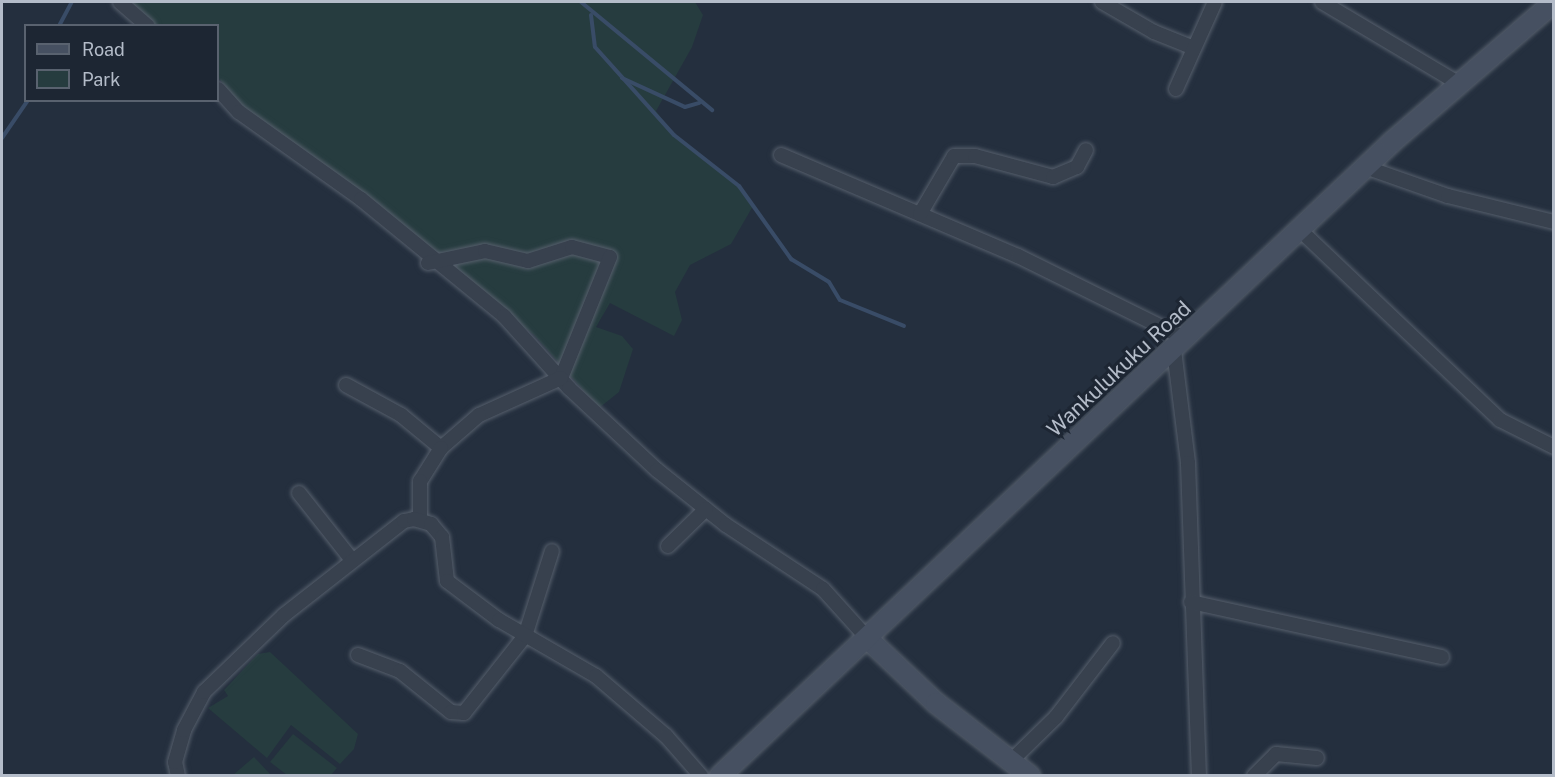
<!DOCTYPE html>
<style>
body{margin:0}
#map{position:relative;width:1555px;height:777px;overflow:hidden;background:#242f3e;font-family:"Public Sans",sans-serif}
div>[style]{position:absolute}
.green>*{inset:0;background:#263c3f}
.stream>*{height:4px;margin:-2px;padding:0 2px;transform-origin:2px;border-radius:2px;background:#394c67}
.roads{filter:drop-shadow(0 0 2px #565f6c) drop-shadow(0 0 2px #565f6c)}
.street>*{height:14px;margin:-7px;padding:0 7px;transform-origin:7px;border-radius:7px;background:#38414e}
.secondary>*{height:20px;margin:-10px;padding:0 10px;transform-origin:10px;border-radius:10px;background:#465061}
span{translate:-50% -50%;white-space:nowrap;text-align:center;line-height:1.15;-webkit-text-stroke:6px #1d2633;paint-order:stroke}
.street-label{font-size:21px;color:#b4bcc9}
.frame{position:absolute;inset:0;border:3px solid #b4bcc9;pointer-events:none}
.legend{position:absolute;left:24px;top:24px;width:195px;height:78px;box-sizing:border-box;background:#1d2633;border:2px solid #59626f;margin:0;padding:8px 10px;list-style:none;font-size:18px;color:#b4bcc9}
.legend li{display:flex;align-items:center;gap:12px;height:30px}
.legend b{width:30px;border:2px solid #59626f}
</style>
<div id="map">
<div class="green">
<div style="clip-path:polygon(124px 2px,695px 2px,703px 15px,692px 47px,656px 111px,674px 135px,739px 186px,753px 206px,731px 244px,690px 265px,675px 292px,682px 320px,674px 336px,610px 303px,596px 327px,622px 336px,633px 349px,619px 392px,599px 408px,534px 335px,239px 103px,218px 77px,218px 26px,151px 25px)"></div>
<div style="clip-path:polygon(270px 652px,358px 734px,354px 749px,340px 764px,291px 725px,267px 758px,208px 708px,228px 696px,224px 690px,258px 654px)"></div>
<div style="clip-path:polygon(293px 734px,337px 768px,331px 775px,287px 775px,270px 762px)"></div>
<div style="clip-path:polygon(254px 757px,271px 775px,234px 776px,233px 775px)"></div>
</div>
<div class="stream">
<div style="left:581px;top:2px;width:170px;rotate:39.5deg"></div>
<div style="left:591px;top:15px;width:32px;rotate:83deg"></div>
<div style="left:595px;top:47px;width:118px;rotate:48.1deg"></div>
<div style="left:674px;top:135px;width:83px;rotate:38.1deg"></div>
<div style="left:739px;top:186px;width:90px;rotate:54.5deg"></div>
<div style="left:791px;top:259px;width:44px;rotate:31.2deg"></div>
<div style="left:829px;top:282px;width:21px;rotate:59deg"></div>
<div style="left:840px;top:300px;width:69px;rotate:22.1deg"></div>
<div style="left:59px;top:26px;width:27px;rotate:-62deg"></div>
<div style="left:622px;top:78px;width:69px;rotate:24.7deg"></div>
<div style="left:685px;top:107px;width:15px;rotate:-16deg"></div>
<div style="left:2px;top:138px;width:46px;rotate:-55.6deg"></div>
</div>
<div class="roads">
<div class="street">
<div style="left:120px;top:2px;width:37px;rotate:41deg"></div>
<div style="left:1102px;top:2px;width:60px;rotate:30deg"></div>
<div style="left:1154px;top:32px;width:43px;rotate:21.8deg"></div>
<div style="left:1322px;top:2px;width:156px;rotate:30.8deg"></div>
<div style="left:218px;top:89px;width:31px;rotate:48deg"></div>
<div style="left:239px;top:112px;width:150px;rotate:35.5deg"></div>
<div style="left:361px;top:199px;width:185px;rotate:39.3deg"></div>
<div style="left:504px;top:316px;width:97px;rotate:47.9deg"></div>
<div style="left:569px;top:388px;width:120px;rotate:43deg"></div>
<div style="left:657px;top:470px;width:88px;rotate:38.6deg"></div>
<div style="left:726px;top:525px;width:116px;rotate:33.4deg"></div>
<div style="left:823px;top:589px;width:67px;rotate:48deg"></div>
<div style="left:1176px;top:89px;width:95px;rotate:-65.9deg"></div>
<div style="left:781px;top:155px;width:258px;rotate:23.1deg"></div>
<div style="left:1018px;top:256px;width:187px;rotate:26.3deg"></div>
<div style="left:1365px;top:167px;width:88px;rotate:19.3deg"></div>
<div style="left:1448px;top:196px;width:109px;rotate:13.8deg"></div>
<div style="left:920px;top:214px;width:67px;rotate:-59.6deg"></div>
<div style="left:954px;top:156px;width:21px"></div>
<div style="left:975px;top:156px;width:81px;rotate:15.1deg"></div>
<div style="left:1053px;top:177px;width:26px;rotate:-23deg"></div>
<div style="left:1077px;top:167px;width:19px;rotate:-62deg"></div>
<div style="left:1300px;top:230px;width:276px;rotate:43.5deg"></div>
<div style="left:1500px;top:420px;width:60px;rotate:26.6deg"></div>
<div style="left:428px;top:263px;width:58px;rotate:-11.9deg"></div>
<div style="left:485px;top:251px;width:44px;rotate:13.1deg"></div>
<div style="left:528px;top:261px;width:46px;rotate:-17.7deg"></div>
<div style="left:572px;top:247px;width:39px;rotate:15deg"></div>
<div style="left:610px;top:257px;width:131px;rotate:112deg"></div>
<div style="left:561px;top:378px;width:90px;rotate:155.7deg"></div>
<div style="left:479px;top:415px;width:50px;rotate:139deg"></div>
<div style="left:1174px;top:350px;width:114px;rotate:82.9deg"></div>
<div style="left:1188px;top:463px;width:313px;rotate:88deg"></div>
<div style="left:346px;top:385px;width:63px;rotate:28.6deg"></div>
<div style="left:401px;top:415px;width:52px;rotate:39.5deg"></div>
<div style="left:441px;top:448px;width:39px;rotate:122deg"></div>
<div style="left:420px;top:481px;width:38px;rotate:90deg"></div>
<div style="left:299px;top:493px;width:85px;rotate:51.7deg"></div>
<div style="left:668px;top:546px;width:53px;rotate:-44.2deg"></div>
<div style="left:1191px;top:602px;width:257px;rotate:12.4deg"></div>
<div style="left:358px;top:655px;width:45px;rotate:20.9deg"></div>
<div style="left:400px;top:671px;width:65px;rotate:38.8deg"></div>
<div style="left:451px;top:712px;width:13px;rotate:4deg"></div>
<div style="left:464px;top:713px;width:98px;rotate:-51.6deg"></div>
<div style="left:525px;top:636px;width:89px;rotate:-72.4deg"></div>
<div style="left:1011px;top:761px;width:63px;rotate:-44.4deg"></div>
<div style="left:1056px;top:717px;width:93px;rotate:-52.4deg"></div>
<div style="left:178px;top:776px;width:14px;rotate:-102deg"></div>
<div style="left:175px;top:762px;width:33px;rotate:-74deg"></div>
<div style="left:184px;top:730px;width:43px;rotate:-62.2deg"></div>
<div style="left:204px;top:692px;width:111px;rotate:-43.9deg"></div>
<div style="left:284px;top:615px;width:152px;rotate:-38.1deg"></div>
<div style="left:404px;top:521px;width:10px;rotate:-11deg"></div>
<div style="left:414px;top:519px;width:18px;rotate:16deg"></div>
<div style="left:431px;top:524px;width:17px;rotate:50deg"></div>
<div style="left:442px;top:537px;width:44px;rotate:83.5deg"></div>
<div style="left:447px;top:581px;width:65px;rotate:36.9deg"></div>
<div style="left:499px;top:620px;width:112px;rotate:30deg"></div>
<div style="left:596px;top:676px;width:92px;rotate:40.6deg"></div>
<div style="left:666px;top:736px;width:53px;rotate:48.8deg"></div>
<div style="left:1254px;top:776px;width:31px;rotate:-45deg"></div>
<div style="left:1276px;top:754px;width:41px;rotate:5.6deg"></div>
</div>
<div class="secondary">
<div style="left:868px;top:639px;width:93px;rotate:43.3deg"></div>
<div style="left:936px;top:703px;width:119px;rotate:37.8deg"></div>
<div style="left:720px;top:776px;width:924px;rotate:-43.33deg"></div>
<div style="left:1392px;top:142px;width:214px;rotate:-40.8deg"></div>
</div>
</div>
<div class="street-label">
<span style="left:1119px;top:369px;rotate:-43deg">Wankulukuku Road</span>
</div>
<div class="frame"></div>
<ul class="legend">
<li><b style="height:8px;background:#465061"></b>Road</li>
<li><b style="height:16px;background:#263c3f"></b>Park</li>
</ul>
</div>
